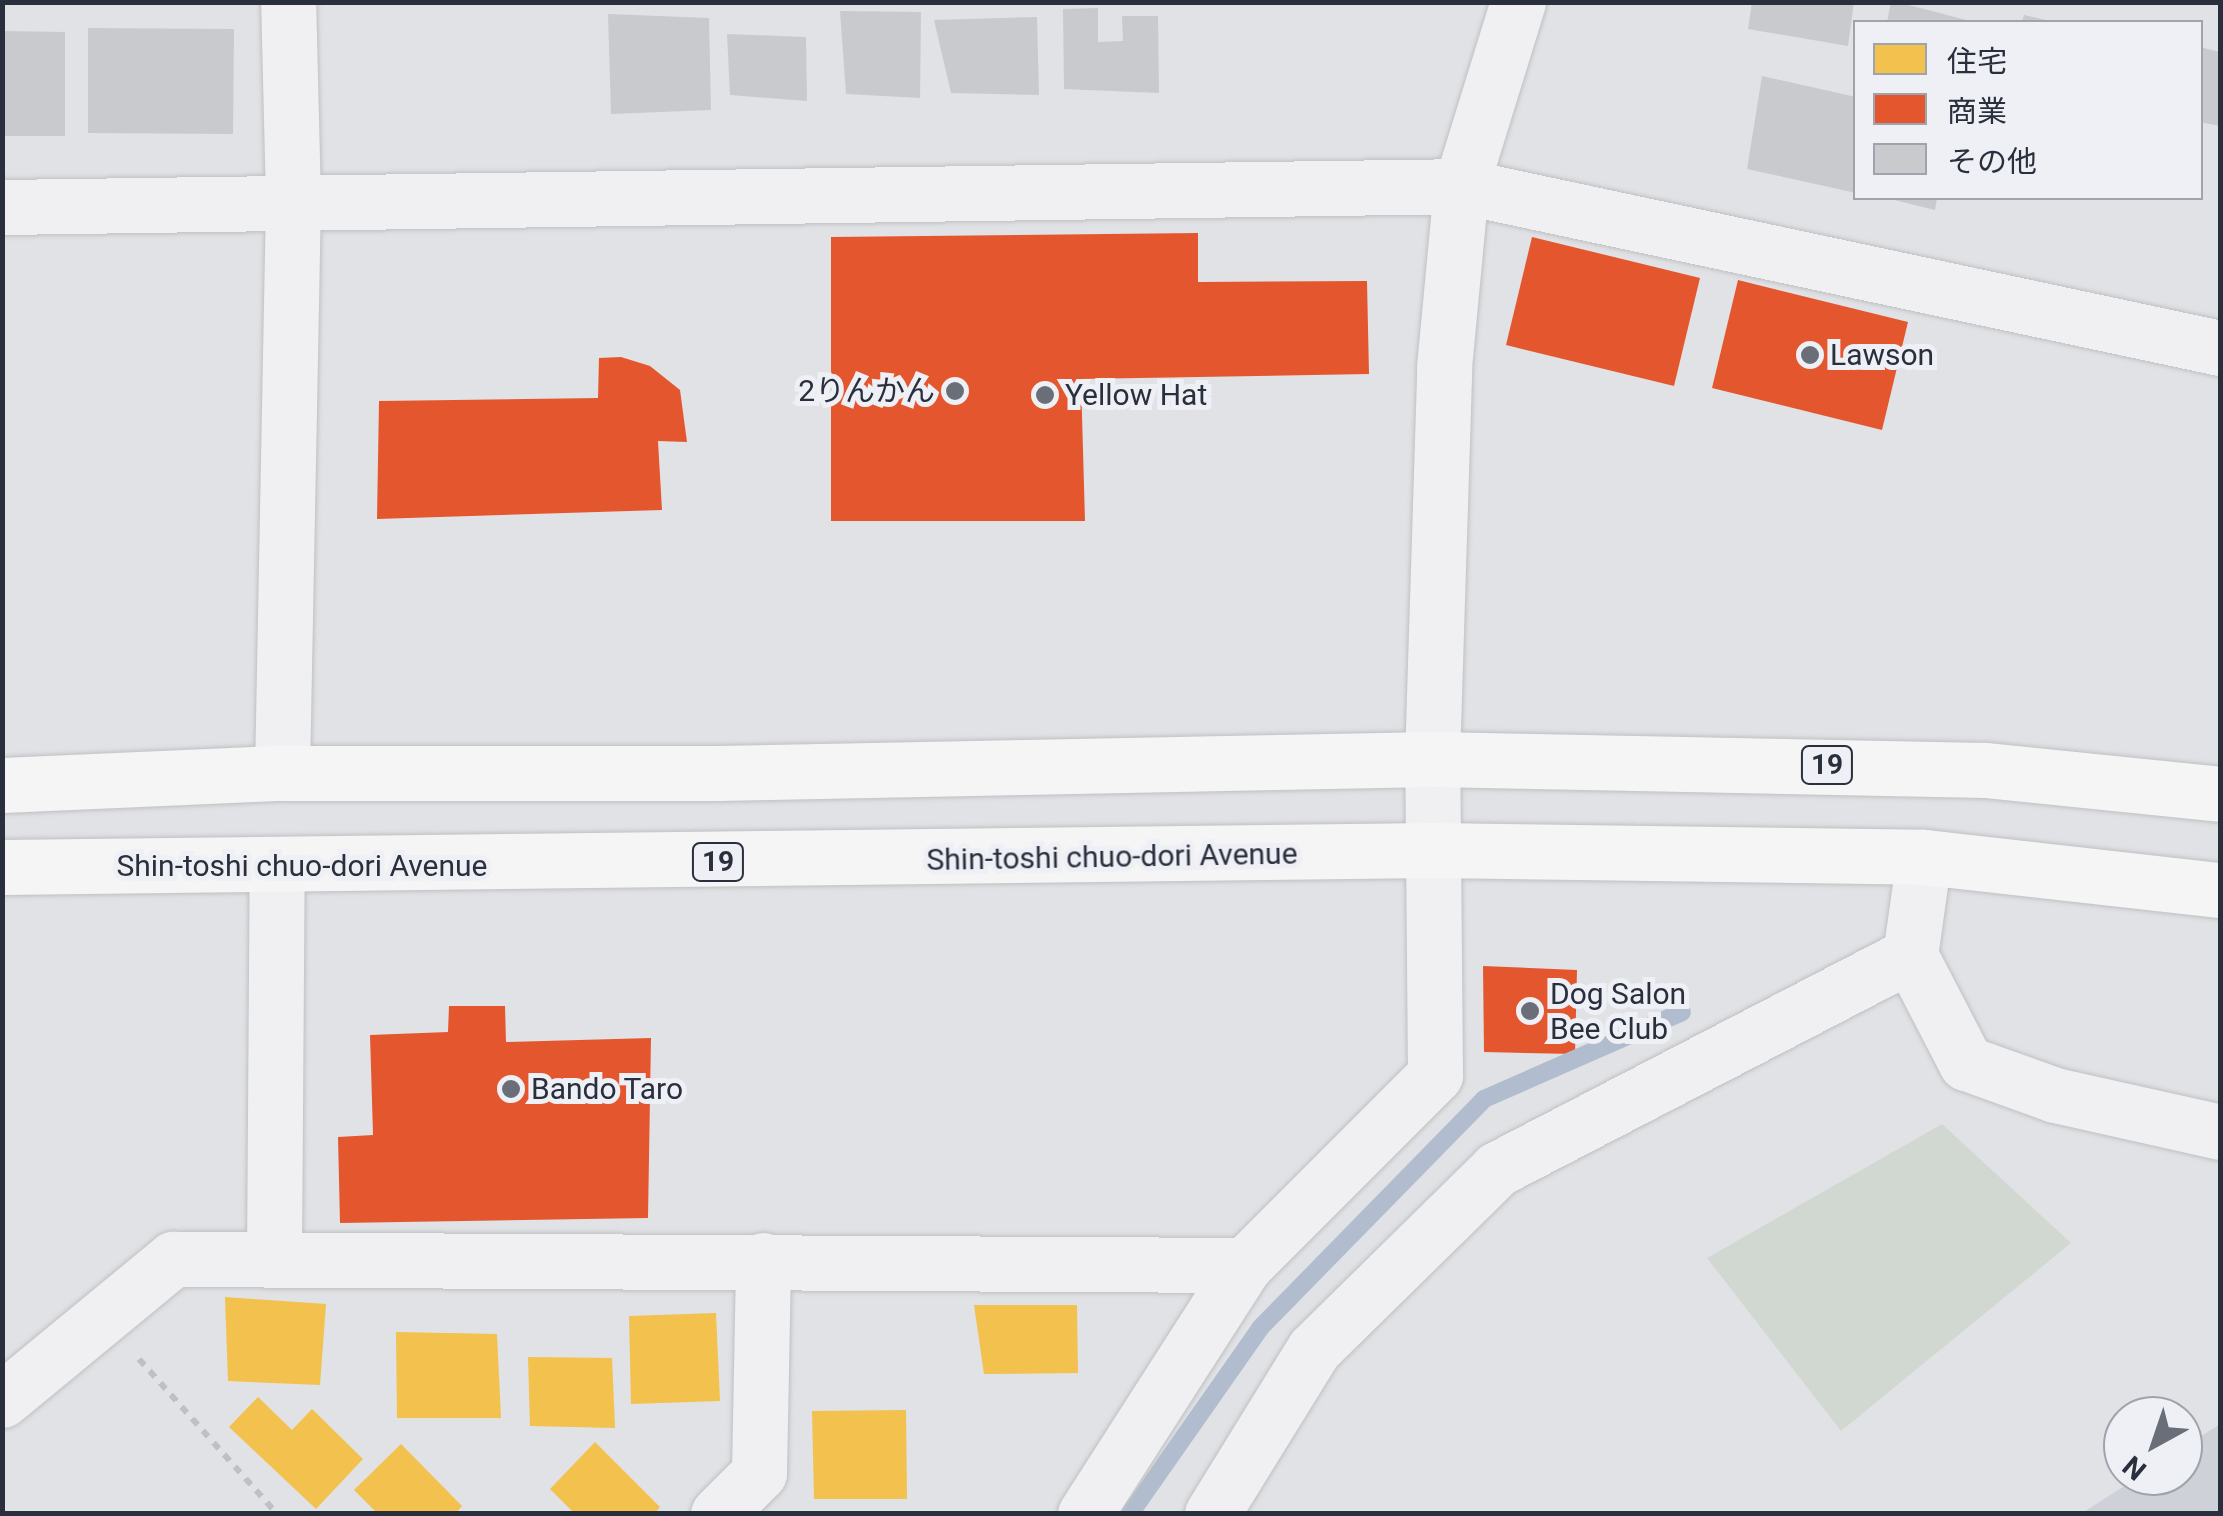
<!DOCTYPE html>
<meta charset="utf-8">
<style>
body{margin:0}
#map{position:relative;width:2223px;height:1516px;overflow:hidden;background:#e1e2e5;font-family:Roboto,"Noto Sans JP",sans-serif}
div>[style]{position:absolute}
.built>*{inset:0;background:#cfd1d8}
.green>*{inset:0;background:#d1d8d1}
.homes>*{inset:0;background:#f2c14e}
.shops>*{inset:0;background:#e4572e}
.stream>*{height:18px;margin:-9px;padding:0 9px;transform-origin:9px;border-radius:9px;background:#b1bdce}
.building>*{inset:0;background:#c9cacd}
.path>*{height:6px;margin-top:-3px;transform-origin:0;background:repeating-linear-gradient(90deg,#bfc0c6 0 8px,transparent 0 16px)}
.roads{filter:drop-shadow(0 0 2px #bfc0c3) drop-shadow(0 0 2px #bfc0c3)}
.minor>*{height:55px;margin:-27.5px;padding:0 27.5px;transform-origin:27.5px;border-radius:27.5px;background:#f0f0f2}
.primary>*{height:55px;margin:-27.5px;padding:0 27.5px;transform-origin:27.5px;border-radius:27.5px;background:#f5f5f6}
.dots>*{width:28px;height:28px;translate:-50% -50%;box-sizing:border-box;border:5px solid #eef0f5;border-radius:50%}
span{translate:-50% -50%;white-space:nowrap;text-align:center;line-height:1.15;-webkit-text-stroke:10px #eef0f5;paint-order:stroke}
.shield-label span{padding:2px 8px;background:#eef0f5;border:2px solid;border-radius:8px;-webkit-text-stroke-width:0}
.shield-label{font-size:28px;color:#292f3d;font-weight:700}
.poi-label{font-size:30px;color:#292f3d}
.left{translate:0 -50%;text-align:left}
.right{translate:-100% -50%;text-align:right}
.street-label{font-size:30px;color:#292f3d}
.frame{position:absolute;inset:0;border:5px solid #292f3d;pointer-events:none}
.legend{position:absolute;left:1853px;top:20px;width:350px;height:180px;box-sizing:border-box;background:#eef0f5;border:2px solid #9fa3ab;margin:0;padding:12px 18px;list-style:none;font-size:30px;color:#292f3d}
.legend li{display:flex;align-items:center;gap:20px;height:50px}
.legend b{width:50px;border:2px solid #9fa3ab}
.north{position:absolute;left:2103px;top:1396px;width:100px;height:100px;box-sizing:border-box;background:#eef0f5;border:2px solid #9fa3ab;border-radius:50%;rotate:220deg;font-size:28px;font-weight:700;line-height:40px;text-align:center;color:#292f3d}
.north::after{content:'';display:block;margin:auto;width:35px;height:45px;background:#696e78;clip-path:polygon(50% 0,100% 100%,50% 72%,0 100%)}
</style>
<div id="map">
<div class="built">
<div style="clip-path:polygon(2220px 1424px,2220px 1513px,2082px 1513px,2140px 1476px,2183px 1476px,2183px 1448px)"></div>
</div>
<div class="green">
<div style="clip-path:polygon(1942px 1124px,2071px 1243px,1841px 1431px,1707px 1258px)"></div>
</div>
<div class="homes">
<div style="clip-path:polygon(225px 1297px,326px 1304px,320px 1385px,228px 1381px)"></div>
<div style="clip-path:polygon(974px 1305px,1077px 1305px,1078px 1373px,984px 1374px)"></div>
<div style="clip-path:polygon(716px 1313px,720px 1401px,631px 1404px,629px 1316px)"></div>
<div style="clip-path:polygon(396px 1332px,497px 1334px,501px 1418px,397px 1418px)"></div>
<div style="clip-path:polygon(528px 1357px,612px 1358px,615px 1428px,530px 1426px)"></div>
<div style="clip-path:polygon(258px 1397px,292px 1430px,312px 1409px,363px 1459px,316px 1509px,229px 1427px)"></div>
<div style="clip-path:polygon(906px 1410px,907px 1499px,814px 1499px,812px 1411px)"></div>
<div style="clip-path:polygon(595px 1442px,660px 1507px,654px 1514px,575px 1514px,550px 1489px)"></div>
<div style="clip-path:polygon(401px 1444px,462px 1506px,455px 1514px,378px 1514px,354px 1490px)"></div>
</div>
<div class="shops">
<div style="clip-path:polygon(1198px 233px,1198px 282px,1367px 281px,1369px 374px,1081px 379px,1085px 521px,831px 521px,831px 237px)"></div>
<div style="clip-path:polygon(1532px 237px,1700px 278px,1674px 386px,1506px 345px)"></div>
<div style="clip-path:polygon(1738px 280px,1908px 322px,1882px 430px,1712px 388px)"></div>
<div style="clip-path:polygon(621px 357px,650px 366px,680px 390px,687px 442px,658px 441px,662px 510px,377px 519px,379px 401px,598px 398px,599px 358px)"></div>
<div style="clip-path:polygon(1483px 966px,1577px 970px,1575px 1054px,1484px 1052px)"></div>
<div style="clip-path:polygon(449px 1006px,505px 1006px,506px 1042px,651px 1038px,648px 1218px,340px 1223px,338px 1137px,373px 1135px,370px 1035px,448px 1032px)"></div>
</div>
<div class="stream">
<div style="left:1130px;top:1514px;width:227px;rotate:-55deg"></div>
<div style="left:1260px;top:1328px;width:320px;rotate:-45.6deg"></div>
<div style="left:1484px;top:1099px;width:216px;rotate:-23.7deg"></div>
</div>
<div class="building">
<div style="clip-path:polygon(1752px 2px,1854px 2px,1848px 46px,1748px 29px)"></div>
<div style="clip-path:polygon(1891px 2px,1897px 2px,1974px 22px,1887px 22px)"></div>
<div style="clip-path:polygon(1098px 8px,1098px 42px,1123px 41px,1122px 16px,1158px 16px,1159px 93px,1064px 89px,1063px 9px)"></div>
<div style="clip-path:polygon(840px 11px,921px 12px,920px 98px,846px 94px)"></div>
<div style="clip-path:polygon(608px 14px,709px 18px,711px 110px,611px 114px)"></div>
<div style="clip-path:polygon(2024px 15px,2050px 21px,2050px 22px,2022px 22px)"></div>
<div style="clip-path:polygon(1037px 17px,1039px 95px,951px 93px,934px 20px)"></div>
<div style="clip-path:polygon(88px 28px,234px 29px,233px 134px,88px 133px)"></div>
<div style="clip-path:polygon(2px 31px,65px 32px,65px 136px,2px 136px)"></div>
<div style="clip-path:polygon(727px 34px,806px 37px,807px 101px,730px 95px)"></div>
<div style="clip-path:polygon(2200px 47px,2220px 52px,2220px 126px,2200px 122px)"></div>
<div style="clip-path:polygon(1762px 76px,1856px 97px,1856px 193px,1747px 169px)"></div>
<div style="clip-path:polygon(1886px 198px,1937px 198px,1935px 210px)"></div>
</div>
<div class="path">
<div style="left:139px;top:1359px;width:208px;rotate:48.3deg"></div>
</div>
<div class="roads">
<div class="minor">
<div style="left:2px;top:207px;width:1459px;rotate:-0.82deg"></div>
<div style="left:1461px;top:186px;width:776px;rotate:12.05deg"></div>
<div style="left:282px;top:773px;width:573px;rotate:-88.9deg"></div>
<div style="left:293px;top:200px;width:198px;rotate:-91.4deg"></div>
<div style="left:1924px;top:857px;width:99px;rotate:98.1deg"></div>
<div style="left:1910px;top:955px;width:122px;rotate:62.6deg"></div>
<div style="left:1966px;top:1063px;width:95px;rotate:19.8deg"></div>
<div style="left:2055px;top:1095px;width:169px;rotate:12.6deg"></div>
<div style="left:274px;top:1257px;width:389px;rotate:-89.6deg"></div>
<div style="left:2px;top:1400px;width:222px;rotate:-39.5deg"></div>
<div style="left:173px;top:1259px;width:1072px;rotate:0.32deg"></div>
<div style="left:718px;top:1514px;width:58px;rotate:-45deg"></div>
<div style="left:759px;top:1473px;width:213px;rotate:-88.9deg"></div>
<div style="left:1085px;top:1514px;width:296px;rotate:-57.3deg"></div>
<div style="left:1245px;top:1265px;width:269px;rotate:-45deg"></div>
<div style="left:1435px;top:1075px;width:316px;rotate:-90.5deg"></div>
<div style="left:1432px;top:759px;width:392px;rotate:-88.2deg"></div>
<div style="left:1444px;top:367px;width:182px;rotate:-84.6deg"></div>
<div style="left:1461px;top:186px;width:193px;rotate:-72.8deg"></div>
<div style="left:1212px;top:1514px;width:194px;rotate:-58.3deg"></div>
<div style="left:1314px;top:1349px;width:257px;rotate:-44.5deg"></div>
<div style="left:1497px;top:1169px;width:465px;rotate:-27.4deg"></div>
</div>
<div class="primary">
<div style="left:2px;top:785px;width:280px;rotate:-2.5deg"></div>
<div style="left:282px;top:773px;width:436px"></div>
<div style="left:718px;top:773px;width:714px;rotate:-1.12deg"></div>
<div style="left:1432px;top:759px;width:553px;rotate:1.14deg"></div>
<div style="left:1985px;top:770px;width:236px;rotate:5.8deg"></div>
<div style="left:2px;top:867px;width:1431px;rotate:-0.68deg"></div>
<div style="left:1433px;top:850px;width:491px;rotate:0.8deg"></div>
<div style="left:1924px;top:857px;width:298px;rotate:6.4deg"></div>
</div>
</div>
<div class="dots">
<div style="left:1810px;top:355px;background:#696e78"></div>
<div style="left:955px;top:391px;background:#696e78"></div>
<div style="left:1045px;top:395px;background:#696e78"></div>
<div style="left:1530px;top:1011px;background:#696e78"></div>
<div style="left:511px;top:1089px;background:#696e78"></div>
</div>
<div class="shield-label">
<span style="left:1827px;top:765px">19</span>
<span style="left:718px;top:862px">19</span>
</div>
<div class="poi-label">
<span class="left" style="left:1830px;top:355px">Lawson</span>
<span class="right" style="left:935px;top:391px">2りんかん</span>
<span class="left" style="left:1065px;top:395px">Yellow Hat</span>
<span class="left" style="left:1550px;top:1011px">Dog Salon<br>Bee Club</span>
<span class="left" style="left:531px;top:1089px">Bando Taro</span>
</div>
<div class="street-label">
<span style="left:1112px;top:857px;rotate:-1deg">Shin-toshi chuo-dori Avenue</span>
<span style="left:302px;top:866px">Shin-toshi chuo-dori Avenue</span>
</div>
<div class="frame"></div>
<ul class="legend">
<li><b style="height:28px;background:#f2c14e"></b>住宅</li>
<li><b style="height:28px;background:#e4572e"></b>商業</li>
<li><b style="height:28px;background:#c9cacd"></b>その他</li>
</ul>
<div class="north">N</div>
</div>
